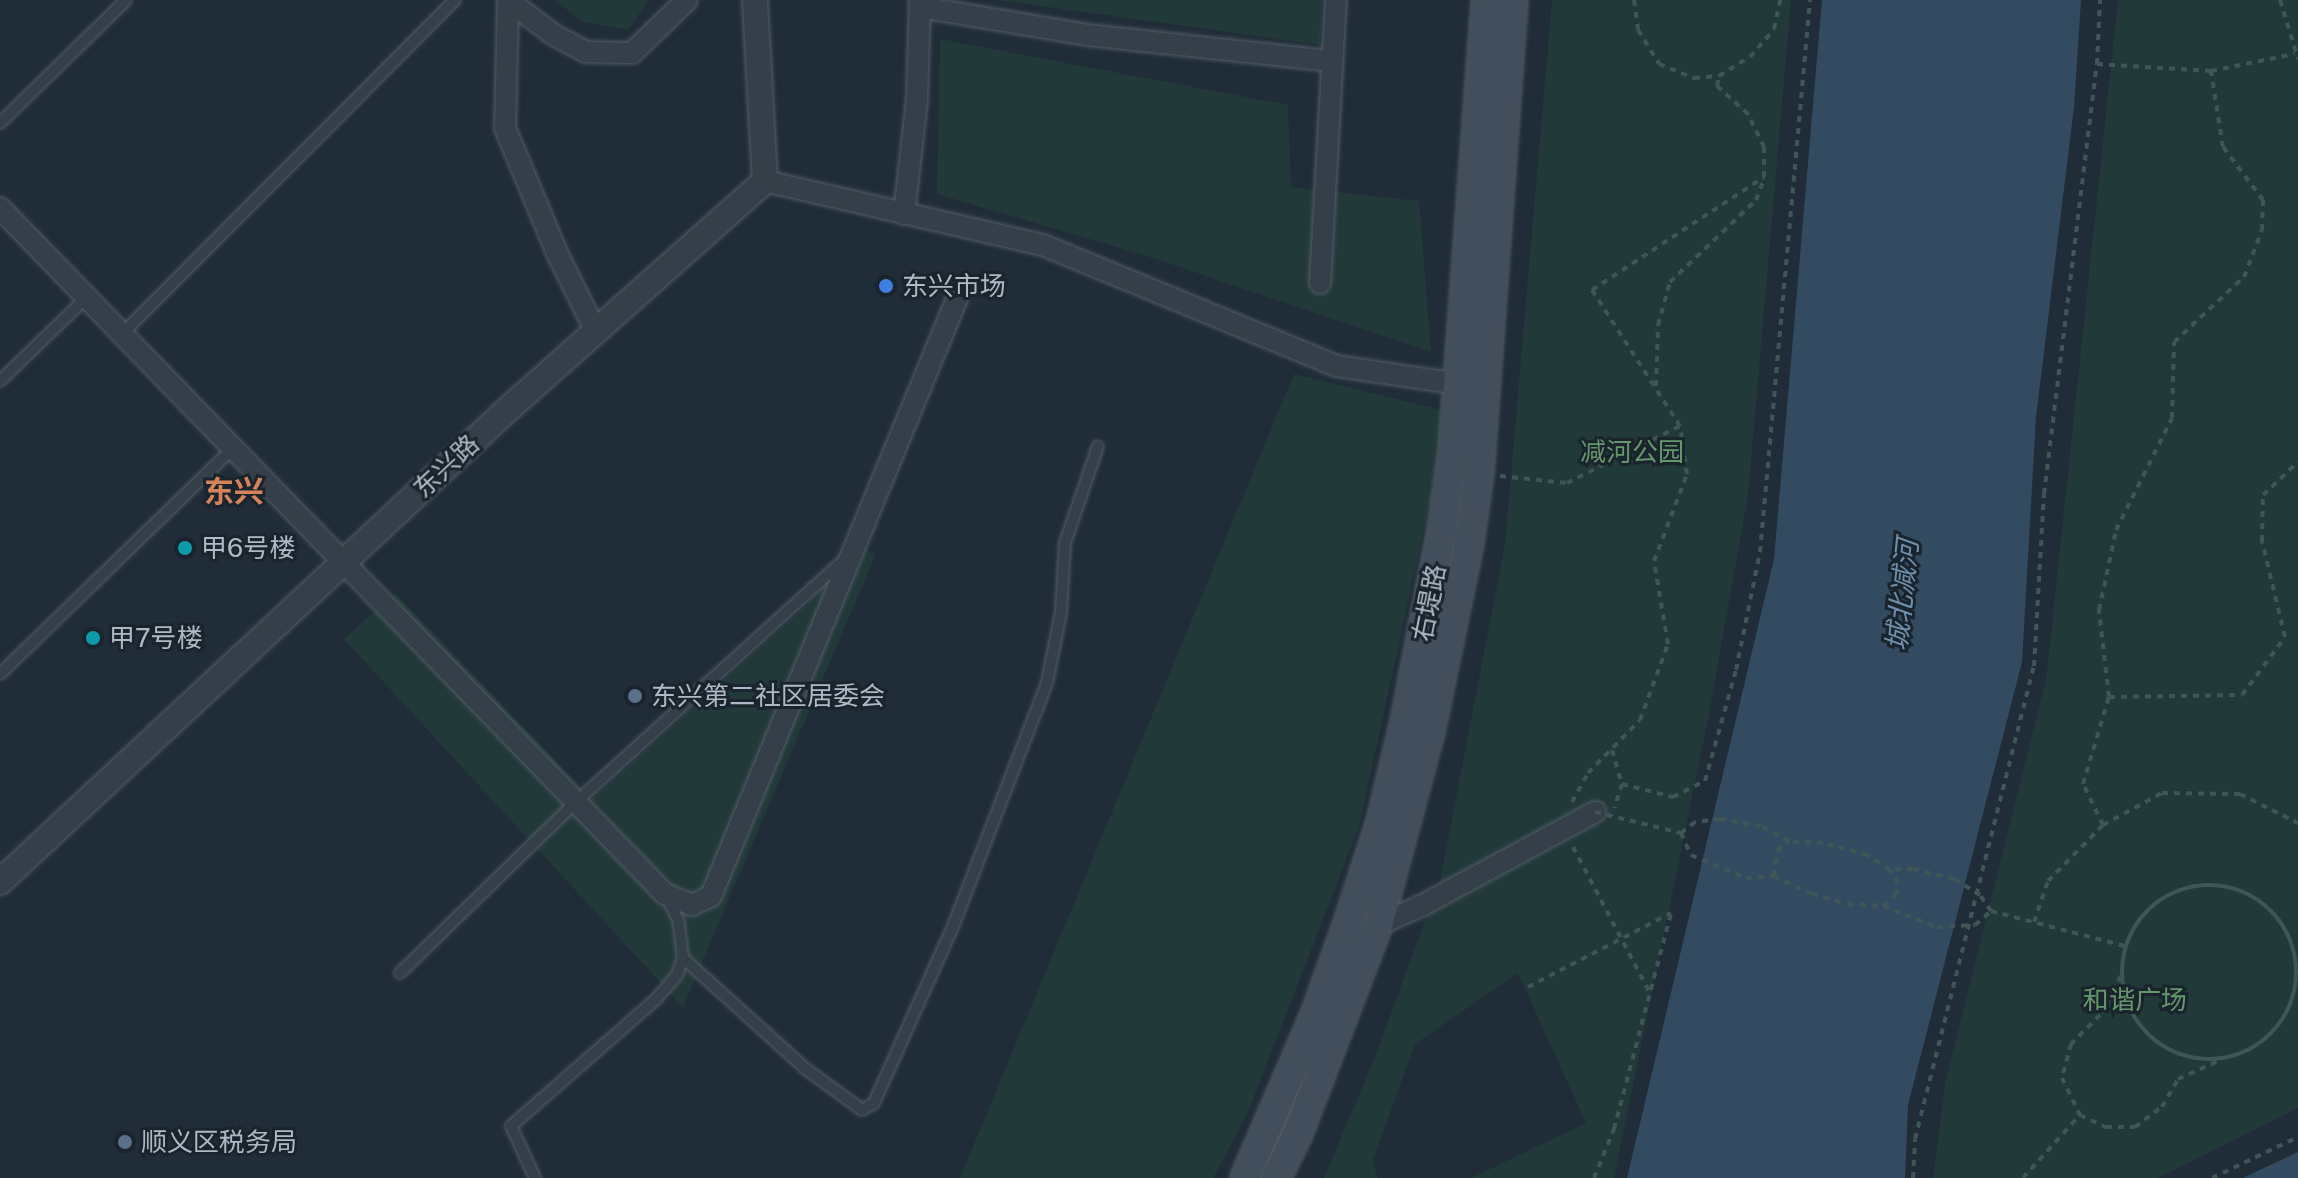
<!DOCTYPE html>
<meta charset="utf-8">
<style>
body{margin:0}
#map{position:relative;width:2298px;height:1178px;overflow:hidden;background:#202d38;font-family:"Public Sans","Noto Sans SC",sans-serif}
div>[style]{position:absolute}
.green>*{inset:0;background:#223939}
.water>*{inset:0;background:#334b60}
.path>*{height:4px;margin-top:-2px;transform-origin:0;background:repeating-linear-gradient(90deg,#405656 0 6px,transparent 0 12px)}
.path>.ring{margin:-2px;padding:0;box-sizing:content-box;background:none;border:4px solid #405656;border-radius:50%}
.roads{filter:drop-shadow(0 0 2px #515c66) drop-shadow(0 0 2px #515c66)}
.service>*{height:10px;margin:-5px;padding:0 5px;transform-origin:5px;border-radius:5px;background:#343f49}
.minor>*{height:20px;margin:-10px;padding:0 10px;transform-origin:10px;border-radius:10px;background:#343f49}
.tertiary>*{height:24px;margin:-12px;padding:0 12px;transform-origin:12px;border-radius:12px;background:#343f49}
.secondary>*{height:28px;margin:-14px;padding:0 14px;transform-origin:14px;border-radius:14px;background:#424e5c}
.path-bridge>*{height:4px;margin-top:-2px;transform-origin:0;background:repeating-linear-gradient(90deg,#405656 0 6px,transparent 0 12px)}
.dots>*{width:22px;height:22px;translate:-50% -50%;box-sizing:border-box;border:4px solid #19242d;border-radius:50%}
span{translate:-50% -50%;white-space:nowrap;text-align:center;line-height:1.15;-webkit-text-stroke:6px #19242d;paint-order:stroke}
.poi-label{font-size:26px;color:#aeb9c5}
.left{translate:0 -50%;text-align:left}
.park-label{font-size:26px;color:#66966c}
.street-label{font-size:26px;color:#aeb9c5}
.water-label{font-size:28px;color:#6e8eaa;font-style:italic}
.quarter-label{font-size:30px;color:#d4835a;font-weight:700}
</style>
<div id="map">
<div class="green">
<div style="clip-path:polygon(555px 0,649px 0,628px 30px,582px 22px)"></div>
<div style="clip-path:polygon(998px 0,1322px 0,1320px 45px)"></div>
<div style="clip-path:polygon(1552px 0,1791px 0,1748px 496px,1708px 719px,1614px 1178px,1471px 1178px,1586px 1123px,1518px 973px,1415px 1044px,1373px 1160px,1377px 1178px,1324px 1178px,1373px 1062px,1440px 881px,1505px 544px)"></div>
<div style="clip-path:polygon(2118px 0,2298px 0,2298px 1108px,2158px 1178px,1933px 1178px,1945px 1085px,2046px 681px)"></div>
<div style="clip-path:polygon(940px 39px,1288px 105px,1291px 187px,1419px 201px,1431px 352px,1141px 254px,937px 194px)"></div>
<div style="clip-path:polygon(1294px 374px,1445px 411px,1432px 492px,1359px 827px,1246px 1117px,1213px 1178px,960px 1178px)"></div>
<div style="clip-path:polygon(846px 542px,876px 554px,683px 1007px,344px 639px,395px 593px,592px 799px,808px 604px)"></div>
</div>
<div class="water">
<div style="clip-path:polygon(1822px 0,2081px 0,2074px 107px,2036px 417px,2022px 662px,1908px 1105px,1905px 1178px,1627px 1178px,1774px 559px)"></div>
<div style="clip-path:polygon(2298px 1152px,2298px 1178px,2243px 1178px,2266px 1167px)"></div>
</div>
<div class="path">
<div style="left:1634px;top:0;width:30px;rotate:82deg"></div>
<div style="left:1638px;top:30px;width:40px;rotate:58deg"></div>
<div style="left:1659px;top:64px;width:38px;rotate:22deg"></div>
<div style="left:1694px;top:78px;width:25px;rotate:-5deg"></div>
<div style="left:1719px;top:76px;width:36px;rotate:-32deg"></div>
<div style="left:1750px;top:57px;width:37px;rotate:-49deg"></div>
<div style="left:1774px;top:29px;width:30px;rotate:-78deg"></div>
<div style="left:2280px;top:0;width:62px;rotate:73deg"></div>
<div style="left:2097px;top:64px;width:114px;rotate:3.5deg"></div>
<div style="left:2211px;top:71px;width:85px;rotate:-11.6deg"></div>
<div style="left:1656px;top:386px;width:61px;rotate:-88.1deg"></div>
<div style="left:1658px;top:325px;width:45px;rotate:-74.4deg"></div>
<div style="left:1670px;top:282px;width:119px;rotate:-43.6deg"></div>
<div style="left:1756px;top:200px;width:22px;rotate:-69deg"></div>
<div style="left:1500px;top:476px;width:67px;rotate:6deg"></div>
<div style="left:1567px;top:483px;width:127px;rotate:-26.8deg"></div>
<div style="left:2109px;top:697px;width:133px;rotate:-0.9deg"></div>
<div style="left:2242px;top:695px;width:72px;rotate:-53.4deg"></div>
<div style="left:2285px;top:637px;width:99px;rotate:-103.5deg"></div>
<div style="left:2262px;top:541px;width:46px;rotate:-88.8deg"></div>
<div style="left:2263px;top:495px;width:48px;rotate:-43.3deg"></div>
<div style="left:1612px;top:750px;width:35px;rotate:74deg"></div>
<div style="left:1622px;top:784px;width:25px;rotate:108deg"></div>
<div style="left:1622px;top:784px;width:53px;rotate:14.3deg"></div>
<div style="left:1673px;top:797px;width:36px;rotate:-27deg"></div>
<div style="left:1705px;top:781px;width:115px;rotate:-74.4deg"></div>
<div style="left:1736px;top:670px;width:120px;rotate:-78.5deg"></div>
<div style="left:1760px;top:552px;width:554px;rotate:-84.82deg"></div>
<div style="left:1572px;top:802px;width:33px;rotate:-61deg"></div>
<div style="left:1588px;top:773px;width:74px;rotate:-45.5deg"></div>
<div style="left:1640px;top:720px;width:81px;rotate:-69.8deg"></div>
<div style="left:1668px;top:644px;width:84px;rotate:-99.6deg"></div>
<div style="left:1654px;top:561px;width:93px;rotate:-69.2deg"></div>
<div style="left:1687px;top:474px;width:49px;rotate:-98.3deg"></div>
<div style="left:1680px;top:426px;width:162px;rotate:-122.9deg"></div>
<div style="left:1592px;top:290px;width:206px;rotate:-33.3deg"></div>
<div style="left:1764px;top:177px;width:30px;rotate:-90deg"></div>
<div style="left:1764px;top:147px;width:37px;rotate:-116deg"></div>
<div style="left:1748px;top:114px;width:42px;rotate:-137.9deg"></div>
<div style="left:1717px;top:86px;width:10px;rotate:-79deg"></div>
<div style="left:2103px;top:825px;width:46px;rotate:-116deg"></div>
<div style="left:2083px;top:784px;width:91px;rotate:-73.4deg"></div>
<div style="left:2109px;top:697px;width:88px;rotate:-96.6deg"></div>
<div style="left:2099px;top:610px;width:82px;rotate:-78deg"></div>
<div style="left:2116px;top:530px;width:125px;rotate:-63.4deg"></div>
<div style="left:2172px;top:418px;width:76px;rotate:-88.5deg"></div>
<div style="left:2174px;top:342px;width:96px;rotate:-42.9deg"></div>
<div style="left:2244px;top:277px;width:50px;rotate:-69deg"></div>
<div style="left:2262px;top:230px;width:30px;rotate:-88deg"></div>
<div style="left:2263px;top:200px;width:66px;rotate:-127deg"></div>
<div style="left:2223px;top:147px;width:77px;rotate:-99deg"></div>
<div style="left:1573px;top:847px;width:165px;rotate:62.2deg"></div>
<div style="left:1774px;top:876px;width:25px;rotate:-83deg"></div>
<div style="left:1777px;top:851px;width:16px;rotate:-40deg"></div>
<div class="ring" style="left:2122px;top:885px;width:170px;height:170px"></div>
<div style="left:1883px;top:906px;width:17px;rotate:-40deg"></div>
<div style="left:1896px;top:895px;width:12px;rotate:-81deg"></div>
<div style="left:1898px;top:883px;width:15px;rotate:-122deg"></div>
<div style="left:1991px;top:911px;width:138px;rotate:14.7deg"></div>
<div style="left:2034px;top:922px;width:43px;rotate:-71.1deg"></div>
<div style="left:2048px;top:881px;width:78px;rotate:-45.5deg"></div>
<div style="left:2103px;top:825px;width:67px;rotate:-28.5deg"></div>
<div style="left:2162px;top:793px;width:78px;rotate:0.7deg"></div>
<div style="left:2240px;top:794px;width:65px;rotate:26.6deg"></div>
<div style="left:2121px;top:976px;width:44px;rotate:118.3deg"></div>
<div style="left:2100px;top:1015px;width:41px;rotate:135deg"></div>
<div style="left:2071px;top:1044px;width:35px;rotate:105deg"></div>
<div style="left:2062px;top:1078px;width:41px;rotate:64.1deg"></div>
<div style="left:2080px;top:1115px;width:29px;rotate:25deg"></div>
<div style="left:2106px;top:1127px;width:29px"></div>
<div style="left:2135px;top:1127px;width:34px;rotate:-37deg"></div>
<div style="left:2162px;top:1107px;width:32px;rotate:-60deg"></div>
<div style="left:2178px;top:1079px;width:46px;rotate:-24.3deg"></div>
<div style="left:1528px;top:987px;width:161px;rotate:-27.4deg"></div>
<div style="left:1594px;top:1178px;width:53px;rotate:-67.8deg"></div>
<div style="left:1614px;top:1129px;width:223px;rotate:-75.2deg"></div>
<div style="left:1913px;top:1178px;width:39px;rotate:-87deg"></div>
<div style="left:1915px;top:1139px;width:488px;rotate:-75.9deg"></div>
<div style="left:2034px;top:666px;width:172px;rotate:-86.7deg"></div>
<div style="left:2044px;top:494px;width:433px;rotate:-83deg"></div>
<div style="left:2097px;top:64px;width:64px;rotate:-87.3deg"></div>
<div style="left:2023px;top:1178px;width:85px;rotate:-47.9deg"></div>
<div style="left:2212px;top:1178px;width:95px;rotate:-25.5deg"></div>
</div>
<div class="roads">
<div class="service">
<div style="left:0;top:123px;width:176px;rotate:-44.3deg"></div>
<div style="left:122px;top:334px;width:472px;rotate:-45.1deg"></div>
<div style="left:0;top:381px;width:121px;rotate:-44deg"></div>
<div style="left:0;top:674px;width:325px;rotate:-44.1deg"></div>
<div style="left:683px;top:958px;width:166px;rotate:42.1deg"></div>
<div style="left:806px;top:1069px;width:69px;rotate:36.2deg"></div>
<div style="left:862px;top:1110px;width:14px;rotate:-30deg"></div>
<div style="left:874px;top:1103px;width:191px;rotate:-65.9deg"></div>
<div style="left:952px;top:929px;width:264px;rotate:-68.9deg"></div>
<div style="left:1047px;top:683px;width:72px;rotate:-78.8deg"></div>
<div style="left:1061px;top:612px;width:69px;rotate:-86.7deg"></div>
<div style="left:1065px;top:543px;width:102px;rotate:-71.2deg"></div>
<div style="left:400px;top:973px;width:245px;rotate:-44.2deg"></div>
<div style="left:576px;top:802px;width:361px;rotate:-42.1deg"></div>
<div style="left:535px;top:1178px;width:57px;rotate:-114.8deg"></div>
<div style="left:511px;top:1126px;width:194px;rotate:-41.2deg"></div>
<div style="left:657px;top:998px;width:30px;rotate:-49deg"></div>
<div style="left:677px;top:975px;width:18px;rotate:-71deg"></div>
<div style="left:683px;top:958px;width:38px;rotate:-97deg"></div>
<div style="left:678px;top:920px;width:28px;rotate:-116deg"></div>
</div>
<div class="minor">
<div style="left:508px;top:0;width:128px;rotate:91.3deg"></div>
<div style="left:505px;top:128px;width:135px;rotate:67.4deg"></div>
<div style="left:557px;top:253px;width:86px;rotate:63.7deg"></div>
<div style="left:509px;top:1px;width:56px;rotate:37.1deg"></div>
<div style="left:554px;top:35px;width:36px;rotate:28deg"></div>
<div style="left:586px;top:52px;width:46px;rotate:1.2deg"></div>
<div style="left:632px;top:53px;width:76px;rotate:-43.9deg"></div>
<div style="left:920px;top:7px;width:170px;rotate:9.5deg"></div>
<div style="left:1088px;top:35px;width:245px;rotate:6.1deg"></div>
<div style="left:765px;top:181px;width:285px;rotate:13deg"></div>
<div style="left:1043px;top:245px;width:318px;rotate:22.4deg"></div>
<div style="left:1337px;top:366px;width:123px;rotate:8.4deg"></div>
<div style="left:0;top:208px;width:955px;rotate:45.89deg"></div>
<div style="left:665px;top:894px;width:29px;rotate:22deg"></div>
<div style="left:692px;top:905px;width:21px;rotate:-25deg"></div>
<div style="left:711px;top:896px;width:649px;rotate:-67.62deg"></div>
<div style="left:904px;top:214px;width:115px;rotate:-83.5deg"></div>
<div style="left:917px;top:100px;width:100px;rotate:-88.3deg"></div>
<div style="left:1320px;top:283px;width:283px;rotate:-86.8deg"></div>
<div style="left:1378px;top:925px;width:49px;rotate:-24deg"></div>
<div style="left:1423px;top:905px;width:196px;rotate:-28.4deg"></div>
</div>
<div class="tertiary">
<div style="left:0;top:882px;width:693px;rotate:-42.95deg"></div>
<div style="left:507px;top:410px;width:345px;rotate:-41.6deg"></div>
<div style="left:765px;top:181px;width:181px;rotate:-93.2deg"></div>
</div>
<div class="secondary">
<div style="left:1245px;top:1178px;width:174px;rotate:-66.7deg"></div>
<div style="left:1314px;top:1018px;width:97px;rotate:-70.1deg"></div>
<div style="left:1347px;top:927px;width:114px;rotate:-72deg"></div>
<div style="left:1382px;top:819px;width:104px;rotate:-76.6deg"></div>
<div style="left:1406px;top:718px;width:184px;rotate:-79.1deg"></div>
<div style="left:1441px;top:537px;width:84px;rotate:-81.8deg"></div>
<div style="left:1453px;top:454px;width:455px;rotate:-85.8deg"></div>
<div style="left:1276px;top:1178px;width:50px;rotate:-63.9deg"></div>
<div style="left:1298px;top:1133px;width:223px;rotate:-69deg"></div>
<div style="left:1378px;top:925px;width:201px;rotate:-75deg"></div>
<div style="left:1430px;top:731px;width:193px;rotate:-78.3deg"></div>
<div style="left:1469px;top:542px;width:71px;rotate:-81.9deg"></div>
<div style="left:1479px;top:472px;width:473px;rotate:-85.9deg"></div>
</div>
</div>
<div class="path-bridge">
<div style="left:1595px;top:812px;width:89px;rotate:13.7deg"></div>
<div style="left:1681px;top:833px;width:24px;rotate:66deg"></div>
<div style="left:1691px;top:855px;width:60px;rotate:22.7deg"></div>
<div style="left:1746px;top:878px;width:28px;rotate:-4deg"></div>
<div style="left:1774px;top:876px;width:42px;rotate:25.3deg"></div>
<div style="left:1812px;top:894px;width:37px;rotate:16deg"></div>
<div style="left:1848px;top:904px;width:35px;rotate:3deg"></div>
<div style="left:1883px;top:906px;width:58px;rotate:21.3deg"></div>
<div style="left:1937px;top:927px;width:38px;rotate:-3deg"></div>
<div style="left:1975px;top:925px;width:21px;rotate:-41deg"></div>
<div style="left:1991px;top:911px;width:19px;rotate:-125deg"></div>
<div style="left:1980px;top:895px;width:31px;rotate:-148deg"></div>
<div style="left:1954px;top:879px;width:42px;rotate:-166.3deg"></div>
<div style="left:1913px;top:869px;width:23px;rotate:178deg"></div>
<div style="left:1890px;top:870px;width:27px;rotate:-146deg"></div>
<div style="left:1868px;top:855px;width:47px;rotate:-165.1deg"></div>
<div style="left:1823px;top:843px;width:34px;rotate:-177deg"></div>
<div style="left:1789px;top:841px;width:32px;rotate:-152deg"></div>
<div style="left:1761px;top:826px;width:42px;rotate:-170.3deg"></div>
<div style="left:1720px;top:819px;width:25px;rotate:173deg"></div>
<div style="left:1695px;top:822px;width:18px;rotate:142deg"></div>
</div>
<div class="dots">
<div style="left:886px;top:286px;background:#3f7fe0"></div>
<div style="left:185px;top:548px;background:#0f9aa8"></div>
<div style="left:93px;top:638px;background:#0f9aa8"></div>
<div style="left:635px;top:696px;background:#5c6f8a"></div>
<div style="left:125px;top:1142px;background:#5c6f8a"></div>
</div>
<div class="poi-label">
<span class="left" style="left:902px;top:286px">东兴市场</span>
<span class="left" style="left:201px;top:548px">甲6号楼</span>
<span class="left" style="left:109px;top:638px">甲7号楼</span>
<span class="left" style="left:651px;top:696px">东兴第二社区居委会</span>
<span class="left" style="left:141px;top:1142px">顺义区税务局</span>
</div>
<div class="park-label">
<span style="left:1632px;top:452px">减河公园</span>
<span style="left:2135px;top:1000px">和谐广场</span>
</div>
<div class="street-label">
<span style="left:446px;top:466px;rotate:-43deg">东兴路</span>
<span style="left:1429px;top:603px;rotate:-79deg">右堤路</span>
</div>
<div class="water-label">
<span style="left:1902px;top:595px;rotate:-84deg">城北减河</span>
</div>
<div class="quarter-label">
<span style="left:234px;top:491px">东兴</span>
</div>
</div>
